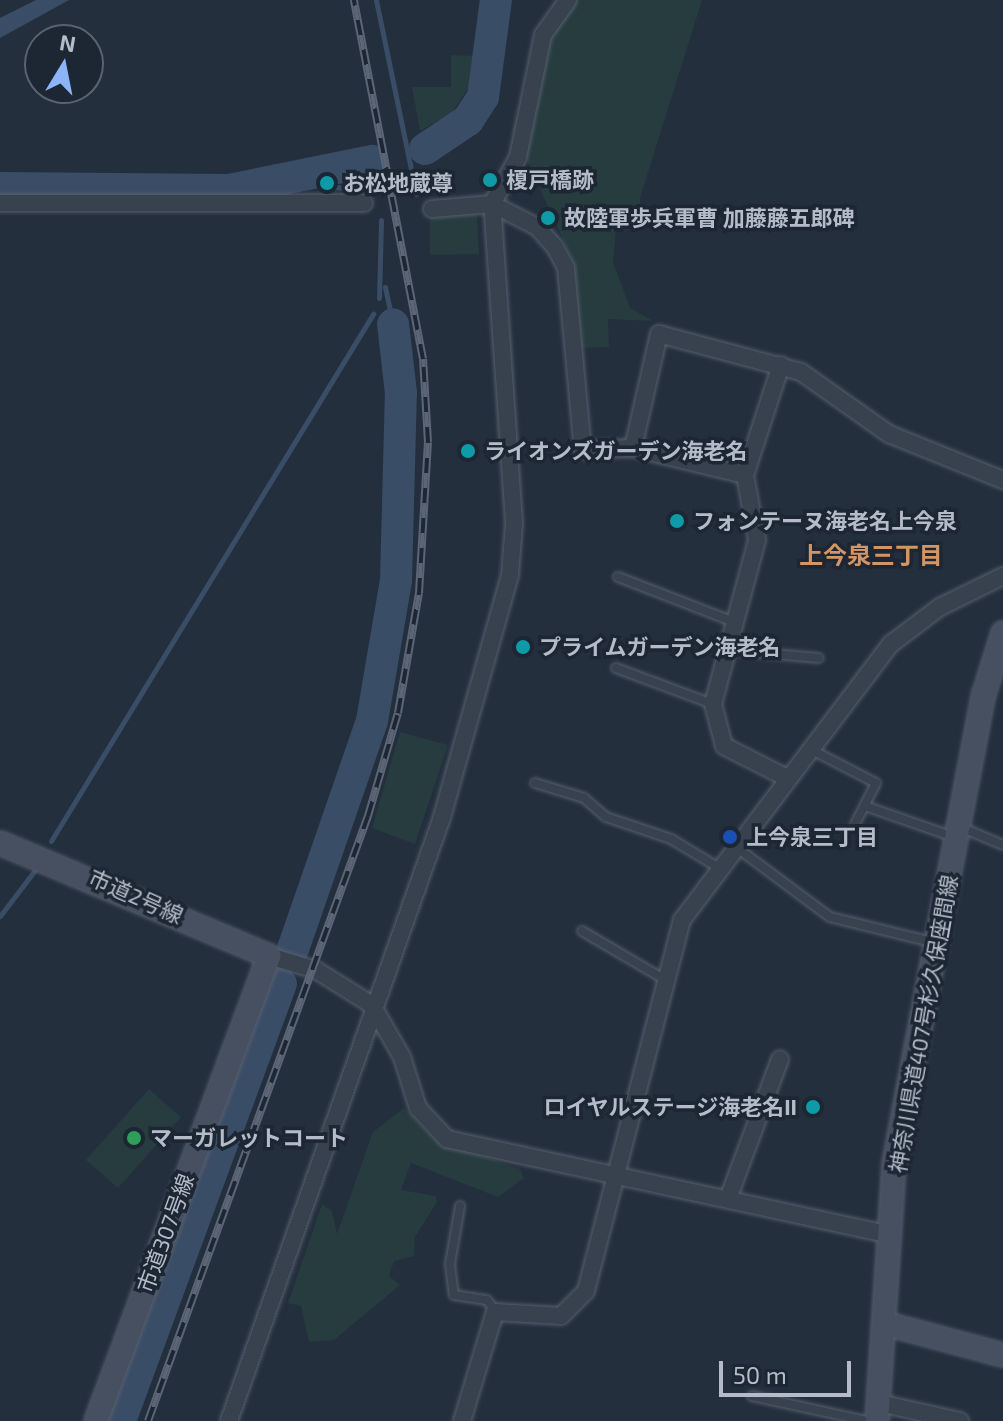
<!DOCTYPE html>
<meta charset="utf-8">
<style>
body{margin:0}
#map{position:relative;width:1003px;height:1421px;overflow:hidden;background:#242f3e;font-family:"Exo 2","Noto Sans JP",sans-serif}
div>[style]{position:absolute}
.green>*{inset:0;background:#263c3f}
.water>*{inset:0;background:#3a4d67}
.stream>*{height:5px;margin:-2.5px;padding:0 2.5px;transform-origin:2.5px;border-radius:2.5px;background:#3a4d67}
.river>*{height:32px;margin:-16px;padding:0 16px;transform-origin:16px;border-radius:16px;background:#3a4d67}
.roads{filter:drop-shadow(0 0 2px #565f6c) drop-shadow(0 0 2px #565f6c)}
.lane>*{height:8px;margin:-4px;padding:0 4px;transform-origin:4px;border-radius:4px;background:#38414e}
.street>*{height:16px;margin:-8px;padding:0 8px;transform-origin:8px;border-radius:8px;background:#38414e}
.secondary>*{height:22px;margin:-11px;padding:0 11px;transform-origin:11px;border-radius:11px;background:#465061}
.rail>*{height:8px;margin-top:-4px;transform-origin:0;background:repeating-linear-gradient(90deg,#1d2633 0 15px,#5b6575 0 30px);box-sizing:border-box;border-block:2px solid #5b6575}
.dots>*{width:22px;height:22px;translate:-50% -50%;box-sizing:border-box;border:4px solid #1d2633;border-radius:50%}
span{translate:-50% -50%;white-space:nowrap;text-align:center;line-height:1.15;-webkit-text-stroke:7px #1d2633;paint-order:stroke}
.poi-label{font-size:22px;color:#b4bcc9;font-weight:700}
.left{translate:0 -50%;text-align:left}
.right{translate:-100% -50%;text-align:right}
.street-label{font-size:22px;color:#b4bcc9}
.neighbourhood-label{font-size:24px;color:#d49565;font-weight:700}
.north{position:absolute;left:24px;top:24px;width:80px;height:80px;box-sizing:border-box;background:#1d2633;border:2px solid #59626f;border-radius:50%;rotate:10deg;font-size:22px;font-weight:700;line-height:32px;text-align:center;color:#b4bcc9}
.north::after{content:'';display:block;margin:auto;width:28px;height:36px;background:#8cb5f7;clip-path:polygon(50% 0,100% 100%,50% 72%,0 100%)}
.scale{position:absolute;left:719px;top:1361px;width:132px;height:36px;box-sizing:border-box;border:4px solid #b4bcc9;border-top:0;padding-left:10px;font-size:24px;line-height:28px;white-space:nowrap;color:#b4bcc9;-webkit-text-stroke:6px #1d2633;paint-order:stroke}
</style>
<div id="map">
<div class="green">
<div style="clip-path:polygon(561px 0,702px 0,640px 198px,641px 228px,616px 231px,613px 262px,630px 308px,653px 321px,608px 319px,609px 347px,579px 348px,574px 263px,513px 130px,547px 15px)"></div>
<div style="clip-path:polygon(451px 55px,478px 56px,470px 86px,452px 112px,420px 131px,412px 87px,451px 87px)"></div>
<div style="clip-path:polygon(430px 213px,477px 213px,479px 254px,430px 255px)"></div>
<div style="clip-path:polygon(400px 732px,448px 745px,415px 844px,372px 828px)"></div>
<div style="clip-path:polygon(149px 1089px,181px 1117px,118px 1188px,86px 1160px)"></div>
<div style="clip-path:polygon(404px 1108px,435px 1140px,520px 1169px,524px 1178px,498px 1197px,411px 1163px,401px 1190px,436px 1196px,437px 1202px,415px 1237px,414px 1256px,394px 1261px,389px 1276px,400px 1285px,334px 1340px,309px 1342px,301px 1306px,288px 1303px,322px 1204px,332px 1211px,337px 1234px,373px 1132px)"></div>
</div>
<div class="water">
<div style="clip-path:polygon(36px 0,69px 0,0 38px,0 18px)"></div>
</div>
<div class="stream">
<div style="left:376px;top:0;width:198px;rotate:78.3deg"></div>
<div style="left:331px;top:168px;width:19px;rotate:78deg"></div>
<div style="left:335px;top:187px;width:63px;rotate:5.4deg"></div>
<div style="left:398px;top:193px;width:18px;rotate:-27deg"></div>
<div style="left:385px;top:287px;width:38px;rotate:78deg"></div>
<div style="left:379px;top:298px;width:78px;rotate:-88.5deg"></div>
<div style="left:51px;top:841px;width:618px;rotate:-58.57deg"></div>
<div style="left:0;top:916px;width:58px;rotate:-52.7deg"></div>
</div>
<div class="river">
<div style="left:425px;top:149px;width:52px;rotate:-34deg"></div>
<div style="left:468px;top:120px;width:27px;rotate:-57deg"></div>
<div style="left:483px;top:97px;width:98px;rotate:-82.4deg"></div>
<div style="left:0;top:188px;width:229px;rotate:0.5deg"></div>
<div style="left:229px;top:190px;width:146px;rotate:-11.5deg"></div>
<div style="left:293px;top:949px;width:241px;rotate:-70.9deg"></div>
<div style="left:372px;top:721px;width:143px;rotate:-80.3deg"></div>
<div style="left:396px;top:580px;width:187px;rotate:-88.5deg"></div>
<div style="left:401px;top:393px;width:69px;rotate:-96.6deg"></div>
<div style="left:120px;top:1421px;width:466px;rotate:-69.8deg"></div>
</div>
<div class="roads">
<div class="lane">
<div style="left:618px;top:577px;width:124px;rotate:21.2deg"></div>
<div style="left:728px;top:650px;width:91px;rotate:5deg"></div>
<div style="left:616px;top:668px;width:103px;rotate:20.4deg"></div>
<div style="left:810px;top:749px;width:74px;rotate:27.3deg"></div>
<div style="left:876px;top:783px;width:46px;rotate:117.1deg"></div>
<div style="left:535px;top:783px;width:51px;rotate:17deg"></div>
<div style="left:584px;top:798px;width:29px;rotate:41deg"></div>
<div style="left:606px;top:817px;width:69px;rotate:18.7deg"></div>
<div style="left:671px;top:839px;width:56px;rotate:31.1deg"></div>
<div style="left:865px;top:806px;width:94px;rotate:19.2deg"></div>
<div style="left:960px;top:827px;width:47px;rotate:22.7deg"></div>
<div style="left:736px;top:847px;width:117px;rotate:36.7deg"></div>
<div style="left:830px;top:917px;width:109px;rotate:13.8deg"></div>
<div style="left:582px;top:931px;width:93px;rotate:30.4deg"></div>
<div style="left:460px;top:1206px;width:59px;rotate:99.8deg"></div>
<div style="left:450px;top:1264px;width:31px;rotate:83deg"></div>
<div style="left:454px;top:1295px;width:33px;rotate:9deg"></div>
<div style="left:487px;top:1300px;width:14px;rotate:54deg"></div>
<div style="left:752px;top:1396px;width:118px;rotate:12.3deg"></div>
</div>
<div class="street">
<div style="left:0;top:203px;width:364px"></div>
<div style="left:492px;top:204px;width:54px;rotate:-61deg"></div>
<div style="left:518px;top:157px;width:125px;rotate:-78.4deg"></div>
<div style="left:543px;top:35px;width:43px;rotate:-54.5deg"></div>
<div style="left:432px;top:209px;width:60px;rotate:-4.8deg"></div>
<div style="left:492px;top:204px;width:51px;rotate:27.1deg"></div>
<div style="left:537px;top:227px;width:27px;rotate:48deg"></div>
<div style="left:555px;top:247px;width:24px;rotate:62deg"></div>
<div style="left:566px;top:268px;width:183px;rotate:84.7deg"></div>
<div style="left:583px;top:450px;width:50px;rotate:-2.3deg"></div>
<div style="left:633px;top:448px;width:115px;rotate:13.6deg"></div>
<div style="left:781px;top:365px;width:116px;rotate:108.1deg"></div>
<div style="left:745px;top:475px;width:66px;rotate:79.5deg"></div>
<div style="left:757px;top:540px;width:170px;rotate:105deg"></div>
<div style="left:713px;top:704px;width:43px;rotate:75.3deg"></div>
<div style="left:724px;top:746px;width:71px;rotate:26.9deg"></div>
<div style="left:633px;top:448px;width:117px;rotate:-77.2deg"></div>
<div style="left:659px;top:334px;width:147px;rotate:15deg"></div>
<div style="left:801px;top:372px;width:108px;rotate:35.2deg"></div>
<div style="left:889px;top:434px;width:123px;rotate:22deg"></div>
<div style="left:269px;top:956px;width:49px;rotate:16.6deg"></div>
<div style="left:316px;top:970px;width:66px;rotate:32deg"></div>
<div style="left:372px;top:1005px;width:60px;rotate:60deg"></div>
<div style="left:402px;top:1057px;width:53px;rotate:72.6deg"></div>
<div style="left:418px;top:1108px;width:42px;rotate:46.9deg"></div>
<div style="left:447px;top:1139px;width:454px;rotate:12.2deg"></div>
<div style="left:728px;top:1199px;width:149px;rotate:-69.6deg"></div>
<div style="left:879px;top:1403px;width:83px;rotate:12.5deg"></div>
<div style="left:229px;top:1421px;width:640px;rotate:-70.57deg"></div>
<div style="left:442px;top:817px;width:251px;rotate:-74.3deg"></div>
<div style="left:510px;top:575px;width:52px;rotate:-85.6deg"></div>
<div style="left:514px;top:523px;width:320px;rotate:-93.9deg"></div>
<div style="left:462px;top:1421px;width:114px;rotate:-73.2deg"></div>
<div style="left:495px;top:1312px;width:66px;rotate:3.5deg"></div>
<div style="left:561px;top:1316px;width:35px;rotate:-45deg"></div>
<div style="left:586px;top:1291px;width:383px;rotate:-75.5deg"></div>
<div style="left:682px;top:920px;width:346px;rotate:-52.9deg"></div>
<div style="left:891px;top:644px;width:61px;rotate:-37.1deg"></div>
<div style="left:940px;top:607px;width:70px;rotate:-26.2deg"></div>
</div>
<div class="secondary">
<div style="left:0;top:843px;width:292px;rotate:22.8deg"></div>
<div style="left:269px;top:956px;width:496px;rotate:110.4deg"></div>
<div style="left:887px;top:1324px;width:120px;rotate:15deg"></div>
<div style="left:877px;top:1421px;width:258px;rotate:-86.2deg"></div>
<div style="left:894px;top:1164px;width:479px;rotate:-79.2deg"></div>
<div style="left:984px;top:694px;width:64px;rotate:-72.7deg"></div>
</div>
</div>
<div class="rail">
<div style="left:148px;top:1421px;width:644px;rotate:-70.02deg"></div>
<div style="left:368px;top:816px;width:107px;rotate:-73.8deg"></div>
<div style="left:398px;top:713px;width:122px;rotate:-80.1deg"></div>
<div style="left:419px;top:593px;width:151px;rotate:-86.6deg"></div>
<div style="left:428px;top:442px;width:83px;rotate:-93.4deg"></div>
<div style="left:423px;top:359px;width:366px;rotate:-100.9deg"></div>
</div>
<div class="dots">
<div style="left:490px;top:180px;background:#0f9aa8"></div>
<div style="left:327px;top:183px;background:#0f9aa8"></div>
<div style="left:548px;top:218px;background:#0f9aa8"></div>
<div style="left:468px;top:451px;background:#0f9aa8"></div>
<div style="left:677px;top:521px;background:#0f9aa8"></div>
<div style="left:523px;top:647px;background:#0f9aa8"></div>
<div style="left:730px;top:837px;background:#1a4fb4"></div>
<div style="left:813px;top:1107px;background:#0f9aa8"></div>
<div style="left:134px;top:1138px;background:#2e9e5b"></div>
</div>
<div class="poi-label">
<span class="left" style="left:506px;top:180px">榎戸橋跡</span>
<span class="left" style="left:343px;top:183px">お松地蔵尊</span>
<span class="left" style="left:564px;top:218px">故陸軍歩兵軍曹 加藤藤五郎碑</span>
<span class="left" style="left:484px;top:451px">ライオンズガーデン海老名</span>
<span class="left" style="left:693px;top:521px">フォンテーヌ海老名上今泉</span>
<span class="left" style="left:539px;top:647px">プライムガーデン海老名</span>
<span class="left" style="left:746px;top:837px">上今泉三丁目</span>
<span class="right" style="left:797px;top:1107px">ロイヤルステージ海老名II</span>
<span class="left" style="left:150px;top:1138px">マーガレットコート</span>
</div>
<div class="street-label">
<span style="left:136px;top:896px;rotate:24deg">市道2号線</span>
<span style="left:923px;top:1024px;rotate:-80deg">神奈川県道407号杉久保座間線</span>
<span style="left:165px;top:1233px;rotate:-70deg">市道307号線</span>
</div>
<div class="neighbourhood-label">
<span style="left:871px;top:555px">上今泉三丁目</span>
</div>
<div class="north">N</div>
<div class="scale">50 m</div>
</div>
